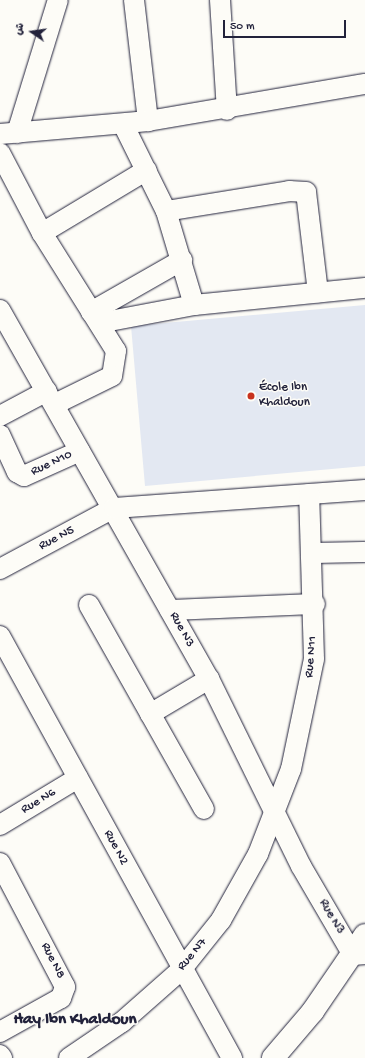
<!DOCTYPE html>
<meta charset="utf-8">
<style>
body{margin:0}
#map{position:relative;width:365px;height:1058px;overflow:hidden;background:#fdfcf7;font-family:"Gochi Hand","Playpen Sans Arabic",sans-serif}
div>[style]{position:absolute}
.built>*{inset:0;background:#e3e8f2}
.roads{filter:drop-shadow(0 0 1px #22223b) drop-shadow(0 0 1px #22223b)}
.minor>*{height:20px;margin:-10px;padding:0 10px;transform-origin:10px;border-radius:10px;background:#fdfcf7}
.major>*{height:22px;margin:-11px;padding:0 11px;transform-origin:11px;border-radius:11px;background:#fdfcf7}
.dots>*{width:11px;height:11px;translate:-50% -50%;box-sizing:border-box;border:2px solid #fdfcf7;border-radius:50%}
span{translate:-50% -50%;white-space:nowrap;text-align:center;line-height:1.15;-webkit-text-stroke:3px #fdfcf7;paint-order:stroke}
.poi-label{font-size:13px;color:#22223b}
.left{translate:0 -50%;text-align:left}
.street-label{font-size:13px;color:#22223b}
.district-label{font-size:17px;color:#22223b;font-weight:700}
.north{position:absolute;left:12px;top:12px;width:40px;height:40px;-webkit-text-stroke:3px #fdfcf7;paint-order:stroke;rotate:283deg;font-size:11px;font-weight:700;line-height:16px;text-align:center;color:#22223b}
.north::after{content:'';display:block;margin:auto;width:14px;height:18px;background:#22223b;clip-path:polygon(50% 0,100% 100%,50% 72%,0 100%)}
.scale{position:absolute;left:223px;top:20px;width:123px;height:18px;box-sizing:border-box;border:2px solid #22223b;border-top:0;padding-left:5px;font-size:12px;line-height:14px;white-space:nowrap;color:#22223b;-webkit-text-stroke:3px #fdfcf7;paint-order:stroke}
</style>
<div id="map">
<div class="built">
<div style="clip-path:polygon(365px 305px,365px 466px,145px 486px,131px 326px)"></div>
</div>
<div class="roads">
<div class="minor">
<div style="left:134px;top:0;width:122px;rotate:83.4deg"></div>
<div style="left:220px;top:0;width:110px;rotate:86.4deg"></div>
<div style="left:123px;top:124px;width:97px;rotate:63.7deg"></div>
<div style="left:166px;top:211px;width:98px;rotate:73.4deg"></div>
<div style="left:17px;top:133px;width:139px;rotate:-72.9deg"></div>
<div style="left:0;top:134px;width:149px;rotate:-5deg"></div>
<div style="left:148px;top:121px;width:220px;rotate:-9.7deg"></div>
<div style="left:0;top:153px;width:90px;rotate:62.3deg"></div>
<div style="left:42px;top:233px;width:139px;rotate:57.9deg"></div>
<div style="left:116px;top:351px;width:25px;rotate:99deg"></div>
<div style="left:112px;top:376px;width:64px;rotate:153.8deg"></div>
<div style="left:166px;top:211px;width:125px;rotate:-9.2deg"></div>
<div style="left:289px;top:191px;width:17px;rotate:3deg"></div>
<div style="left:306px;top:192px;width:101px;rotate:83.2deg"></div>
<div style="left:42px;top:233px;width:122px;rotate:-31deg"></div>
<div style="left:0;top:310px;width:424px;rotate:60.5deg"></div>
<div style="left:209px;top:679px;width:208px;rotate:63.8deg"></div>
<div style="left:301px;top:866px;width:103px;rotate:59.7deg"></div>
<div style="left:353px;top:955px;width:12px;rotate:-5deg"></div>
<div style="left:91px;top:312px;width:105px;rotate:-29.7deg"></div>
<div style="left:99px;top:323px;width:97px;rotate:-10.7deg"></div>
<div style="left:194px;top:305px;width:172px;rotate:-5.7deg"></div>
<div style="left:0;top:416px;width:53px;rotate:-28deg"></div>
<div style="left:0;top:435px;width:41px;rotate:65.3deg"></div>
<div style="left:17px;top:472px;width:8px;rotate:30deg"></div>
<div style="left:24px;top:476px;width:61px;rotate:-24.1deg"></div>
<div style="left:312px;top:553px;width:53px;rotate:-1.1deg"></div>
<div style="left:0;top:569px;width:129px;rotate:-28.2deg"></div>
<div style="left:114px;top:508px;width:252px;rotate:-4.1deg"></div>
<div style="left:89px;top:605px;width:234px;rotate:60.6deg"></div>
<div style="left:170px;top:610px;width:145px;rotate:-2.4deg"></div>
<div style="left:0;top:636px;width:482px;rotate:61.2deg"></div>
<div style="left:150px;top:714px;width:69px;rotate:-30.7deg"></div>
<div style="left:0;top:825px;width:91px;rotate:-31.1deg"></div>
<div style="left:0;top:863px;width:140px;rotate:62.3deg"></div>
<div style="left:65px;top:987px;width:12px;rotate:110deg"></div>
<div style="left:61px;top:998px;width:70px;rotate:150.9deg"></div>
<div style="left:0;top:1055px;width:4px;rotate:56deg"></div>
<div style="left:69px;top:1058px;width:64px;rotate:-34.2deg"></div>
<div style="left:122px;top:1022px;width:79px;rotate:-41.4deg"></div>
<div style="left:181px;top:970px;width:64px;rotate:-51.3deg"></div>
<div style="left:221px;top:920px;width:76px;rotate:-60.7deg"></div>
<div style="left:258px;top:854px;width:91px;rotate:-68.8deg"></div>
<div style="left:291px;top:769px;width:112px;rotate:-78.2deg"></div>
<div style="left:314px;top:659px;width:165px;rotate:-91.7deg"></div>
</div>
<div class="major">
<div style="left:273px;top:1058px;width:62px;rotate:-49.6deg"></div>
<div style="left:313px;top:1011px;width:92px;rotate:-55.6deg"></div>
</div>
</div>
<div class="dots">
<div style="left:251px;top:396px;background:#c8321e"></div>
</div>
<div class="poi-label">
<span class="left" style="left:259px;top:396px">École Ibn<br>Khaldoun</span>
</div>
<div class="street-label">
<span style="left:52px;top:464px;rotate:-25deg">Rue N10</span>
<span style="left:57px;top:539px;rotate:-28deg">Rue N5</span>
<span style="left:181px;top:630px;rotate:61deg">Rue N3</span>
<span style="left:312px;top:657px;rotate:-85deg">Rue N11</span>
<span style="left:39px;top:802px;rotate:-31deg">Rue N6</span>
<span style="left:115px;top:848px;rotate:62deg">Rue N2</span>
<span style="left:331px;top:917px;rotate:60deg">Rue N3</span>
<span style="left:193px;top:955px;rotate:-50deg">Rue N7</span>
<span style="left:52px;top:961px;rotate:63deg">Rue N8</span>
</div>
<div class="district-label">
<span style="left:75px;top:1021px">Hay Ibn Khaldoun</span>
</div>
<div class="north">ش</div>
<div class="scale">50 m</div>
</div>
